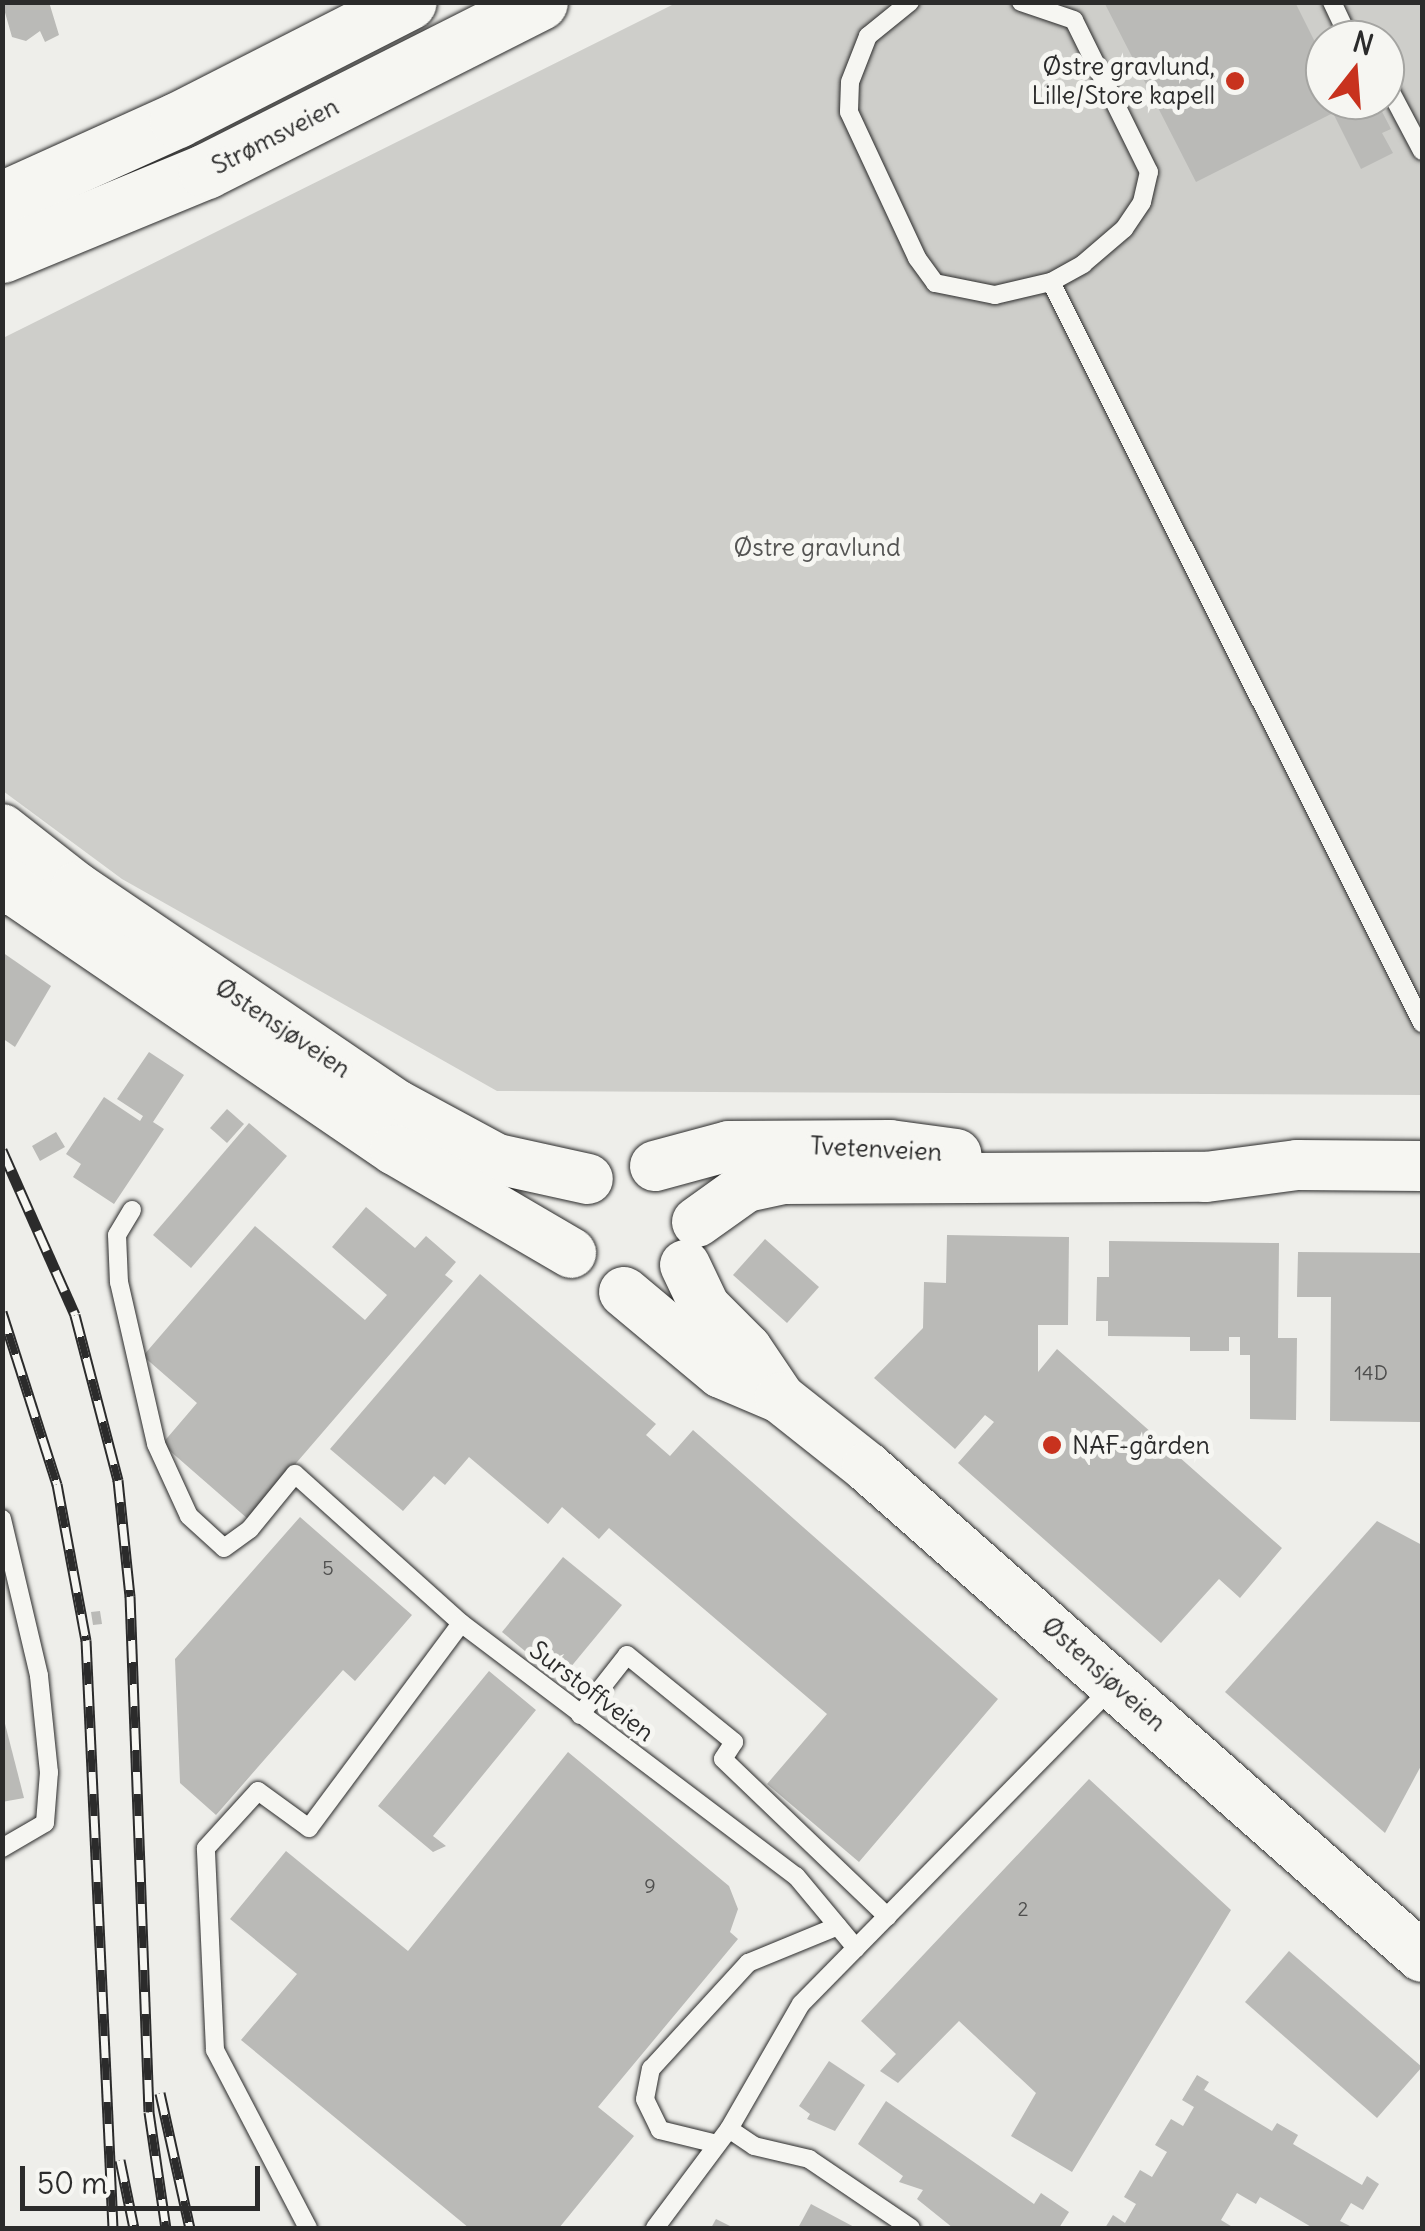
<!DOCTYPE html>
<meta charset="utf-8">
<style>
body{margin:0}
#map{position:relative;width:1425px;height:2231px;overflow:hidden;background:#eeeeea;font-family:Delius,sans-serif}
div>[style]{position:absolute}
.green>*{inset:0;background:#cececa}
.building>*{inset:0;background:#babab7}
.roads{filter:drop-shadow(0 0 2px #2b2b2b) drop-shadow(0 0 2px #2b2b2b)}
.lane>*{height:18px;margin:-9px;padding:0 9px;transform-origin:9px;border-radius:9px;background:#f6f6f2}
.secondary>*{height:50px;margin:-25px;padding:0 25px;transform-origin:25px;border-radius:25px;background:#f6f6f2}
.highway>*{height:55px;margin:-27.5px;padding:0 27.5px;transform-origin:27.5px;border-radius:27.5px;background:#f6f6f2}
.rail>*{height:11px;margin-top:-5.5px;transform-origin:0;background:repeating-linear-gradient(90deg,#f6f6f2 0 22px,#2b2b2b 0 44px);box-sizing:border-box;border-block:2px solid #2b2b2b}
.dots>*{width:28px;height:28px;translate:-50% -50%;box-sizing:border-box;border:5px solid #f6f6f2;border-radius:50%}
span{translate:-50% -50%;white-space:nowrap;text-align:center;line-height:1.15;-webkit-text-stroke:10px #f6f6f2;paint-order:stroke}
.number-label{font-size:20px;color:#4f4f4e}
.number-label span{-webkit-text-stroke-width:0}
.poi-label{font-size:25px;color:#2b2b2b}
.right{translate:-100% -50%;text-align:right}
.left{translate:0 -50%;text-align:left}
.street-label{font-size:25px;color:#2b2b2b}
.park-label{font-size:25px;color:#545453}
.frame{position:absolute;inset:0;border:5px solid #2b2b2b;pointer-events:none}
.north{position:absolute;left:1305px;top:20px;width:100px;height:100px;box-sizing:border-box;background:#f6f6f2;border:2px solid #a5a5a2;border-radius:50%;rotate:17deg;font-size:28px;font-weight:700;line-height:40px;text-align:center;color:#2b2b2b}
.north::after{content:'';display:block;margin:auto;width:35px;height:45px;background:#c8321e;clip-path:polygon(50% 0,100% 100%,50% 72%,0 100%)}
.scale{position:absolute;left:20px;top:2166px;width:240px;height:45px;box-sizing:border-box;border:5px solid #2b2b2b;border-top:0;padding-left:12px;font-size:30px;line-height:35px;white-space:nowrap;color:#2b2b2b;-webkit-text-stroke:8px #f6f6f2;paint-order:stroke}
</style>
<div id="map">
<div class="green">
<div style="clip-path:polygon(evenodd,676px 3px,1422px 3px,1422px 1095px,497px 1091px,122px 879px,3px 791px,3px 338px,676px 3px,1325px 40px,1385px 40px,1385px 100px,1325px 100px,1325px 40px)"></div>
</div>
<div class="building">
<div style="clip-path:polygon(2px 2px,49px 2px,59px 35px,45px 42px,40px 31px,26px 41px,12px 37px)"></div>
<div style="clip-path:polygon(1104px 2px,1295px 2px,1325px 62px,1325px 100px,1376px 100px,1391px 129px,1382px 133px,1393px 153px,1361px 169px,1333px 113px,1196px 182px)"></div>
<div style="clip-path:polygon(2px 952px,51px 986px,15px 1047px,2px 1038px)"></div>
<div style="clip-path:polygon(149px 1052px,184px 1075px,153px 1122px,164px 1129px,114px 1204px,73px 1177px,81px 1164px,66px 1154px,104px 1097px,140px 1121px,143px 1116px,117px 1099px)"></div>
<div style="clip-path:polygon(227px 1109px,244px 1124px,227px 1143px,210px 1128px)"></div>
<div style="clip-path:polygon(249px 1123px,287px 1156px,191px 1268px,153px 1235px)"></div>
<div style="clip-path:polygon(56px 1132px,65px 1147px,40px 1161px,32px 1146px)"></div>
<div style="clip-path:polygon(366px 1207px,415px 1248px,426px 1236px,456px 1262px,445px 1275px,453px 1281px,248px 1519px,162px 1444px,197px 1403px,143px 1356px,255px 1226px,365px 1320px,387px 1295px,332px 1247px)"></div>
<div style="clip-path:polygon(947px 1235px,1069px 1237px,1068px 1325px,1038px 1325px,1038px 1372px,1057px 1349px,1282px 1548px,1240px 1598px,1219px 1579px,1161px 1643px,958px 1463px,994px 1422px,985px 1415px,955px 1449px,874px 1378px,923px 1328px,924px 1282px,946px 1283px)"></div>
<div style="clip-path:polygon(765px 1239px,819px 1287px,787px 1323px,733px 1275px)"></div>
<div style="clip-path:polygon(1109px 1241px,1279px 1243px,1278px 1338px,1297px 1338px,1296px 1420px,1250px 1419px,1250px 1355px,1240px 1355px,1240px 1337px,1229px 1337px,1229px 1351px,1190px 1351px,1190px 1337px,1108px 1336px,1108px 1321px,1096px 1321px,1097px 1277px,1109px 1277px)"></div>
<div style="clip-path:polygon(1298px 1252px,1422px 1253px,1420px 1422px,1330px 1421px,1331px 1297px,1297px 1297px)"></div>
<div style="clip-path:polygon(480px 1274px,656px 1424px,646px 1435px,670px 1456px,693px 1430px,998px 1699px,859px 1862px,767px 1784px,827px 1714px,609px 1528px,599px 1539px,562px 1507px,548px 1524px,469px 1457px,445px 1485px,434px 1476px,403px 1511px,330px 1449px)"></div>
<div style="clip-path:polygon(300px 1517px,412px 1615px,355px 1681px,343px 1670px,216px 1815px,180px 1783px,175px 1659px)"></div>
<div style="clip-path:polygon(1377px 1521px,1422px 1545px,1422px 1764px,1385px 1833px,1225px 1692px)"></div>
<div style="clip-path:polygon(563px 1557px,622px 1605px,560px 1680px,502px 1632px)"></div>
<div style="clip-path:polygon(100px 1611px,102px 1624px,93px 1625px,91px 1612px)"></div>
<div style="clip-path:polygon(489px 1671px,536px 1710px,433px 1836px,446px 1846px,433px 1852px,378px 1806px)"></div>
<div style="clip-path:polygon(2px 1712px,24px 1798px,2px 1802px)"></div>
<div style="clip-path:polygon(568px 1752px,729px 1886px,738px 1909px,730px 1932px,738px 1939px,598px 2107px,634px 2136px,559px 2228px,469px 2228px,241px 2040px,297px 1974px,230px 1919px,286px 1851px,408px 1951px)"></div>
<div style="clip-path:polygon(1089px 1779px,1231px 1910px,1072px 2172px,1011px 2136px,1036px 2093px,959px 2021px,898px 2083px,880px 2071px,896px 2054px,861px 2021px)"></div>
<div style="clip-path:polygon(1289px 1951px,1422px 2067px,1377px 2118px,1245px 2002px)"></div>
<div style="clip-path:polygon(829px 2061px,865px 2085px,835px 2131px,807px 2119px,810px 2114px,799px 2106px)"></div>
<div style="clip-path:polygon(1197px 2075px,1209px 2082px,1204px 2090px,1272px 2131px,1277px 2123px,1298px 2135px,1293px 2144px,1362px 2185px,1367px 2176px,1379px 2184px,1363px 2210px,1351px 2203px,1340px 2221px,1354px 2228px,1313px 2228px,1260px 2197px,1256px 2204px,1237px 2193px,1221px 2220px,1234px 2228px,1105px 2228px,1113px 2215px,1125px 2223px,1136px 2204px,1124px 2197px,1140px 2170px,1152px 2177px,1167px 2152px,1155px 2145px,1171px 2119px,1183px 2126px,1194px 2107px,1182px 2100px)"></div>
<div style="clip-path:polygon(886px 2101px,1034px 2204px,1041px 2193px,1069px 2212px,1059px 2228px,953px 2228px,917px 2199px,923px 2190px,899px 2182px,903px 2176px,858px 2144px)"></div>
<div style="clip-path:polygon(811px 2204px,856px 2228px,798px 2228px)"></div>
<div style="clip-path:polygon(716px 2219px,734px 2228px,711px 2228px)"></div>
</div>
<div class="roads">
<div class="lane">
<div style="left:910px;top:2px;width:54px;rotate:141deg"></div>
<div style="left:868px;top:36px;width:49px;rotate:111.4deg"></div>
<div style="left:850px;top:82px;width:30px;rotate:92deg"></div>
<div style="left:849px;top:112px;width:161px;rotate:65deg"></div>
<div style="left:917px;top:258px;width:31px;rotate:54deg"></div>
<div style="left:935px;top:283px;width:61px;rotate:11.3deg"></div>
<div style="left:995px;top:295px;width:57px;rotate:-13.1deg"></div>
<div style="left:1051px;top:282px;width:37px;rotate:-29deg"></div>
<div style="left:1083px;top:264px;width:54px;rotate:-40.5deg"></div>
<div style="left:1124px;top:229px;width:32px;rotate:-56deg"></div>
<div style="left:1142px;top:202px;width:31px;rotate:-77deg"></div>
<div style="left:1149px;top:172px;width:169px;rotate:-116.3deg"></div>
<div style="left:1074px;top:20px;width:56px;rotate:-161.2deg"></div>
<div style="left:1332px;top:2px;width:42px;rotate:64.7deg"></div>
<div style="left:1385px;top:81px;width:79px;rotate:62.1deg"></div>
<div style="left:1051px;top:282px;width:829px;rotate:63.4deg"></div>
<div style="left:132px;top:1210px;width:29px;rotate:121deg"></div>
<div style="left:117px;top:1235px;width:47px;rotate:87.6deg"></div>
<div style="left:119px;top:1282px;width:166px;rotate:77.1deg"></div>
<div style="left:156px;top:1444px;width:79px;rotate:65.4deg"></div>
<div style="left:189px;top:1516px;width:47px;rotate:42.4deg"></div>
<div style="left:224px;top:1548px;width:32px;rotate:-36deg"></div>
<div style="left:250px;top:1529px;width:71px;rotate:-50.7deg"></div>
<div style="left:295px;top:1474px;width:223px;rotate:41.9deg"></div>
<div style="left:461px;top:1623px;width:420px;rotate:37.1deg"></div>
<div style="left:796px;top:1876px;width:94px;rotate:50.2deg"></div>
<div style="left:2px;top:1519px;width:161px;rotate:76.7deg"></div>
<div style="left:39px;top:1676px;width:97px;rotate:84.1deg"></div>
<div style="left:49px;top:1772px;width:51px;rotate:94.5deg"></div>
<div style="left:45px;top:1823px;width:50px;rotate:149.8deg"></div>
<div style="left:580px;top:1715px;width:76px;rotate:-51.9deg"></div>
<div style="left:627px;top:1655px;width:138px;rotate:39.1deg"></div>
<div style="left:734px;top:1742px;width:20px;rotate:123deg"></div>
<div style="left:723px;top:1759px;width:228px;rotate:43.8deg"></div>
<div style="left:729px;top:2129px;width:30px;rotate:34deg"></div>
<div style="left:754px;top:2146px;width:57px;rotate:13.3deg"></div>
<div style="left:809px;top:2159px;width:123px;rotate:34.1deg"></div>
<div style="left:717px;top:2144px;width:59px;rotate:-166.2deg"></div>
<div style="left:660px;top:2130px;width:34px;rotate:-116deg"></div>
<div style="left:645px;top:2099px;width:31px;rotate:-79deg"></div>
<div style="left:651px;top:2069px;width:144px;rotate:-47.5deg"></div>
<div style="left:748px;top:1963px;width:97px;rotate:-22.3deg"></div>
<div style="left:308px;top:2228px;width:201px;rotate:-117.6deg"></div>
<div style="left:215px;top:2050px;width:202px;rotate:-92.6deg"></div>
<div style="left:206px;top:1848px;width:77px;rotate:-47.6deg"></div>
<div style="left:258px;top:1791px;width:63px;rotate:36deg"></div>
<div style="left:309px;top:1828px;width:255px;rotate:-53.4deg"></div>
<div style="left:655px;top:2228px;width:124px;rotate:-53.2deg"></div>
<div style="left:729px;top:2129px;width:144px;rotate:-60.1deg"></div>
<div style="left:801px;top:2004px;width:443px;rotate:-45.5deg"></div>
</div>
<div class="secondary">
<div style="left:2px;top:829px;width:94px;rotate:38.1deg"></div>
<div style="left:76px;top:887px;width:388px;rotate:34.2deg"></div>
<div style="left:397px;top:1105px;width:114px;rotate:28.4deg"></div>
<div style="left:497px;top:1159px;width:93px;rotate:12.4deg"></div>
<div style="left:2px;top:882px;width:476px;rotate:34.3deg"></div>
<div style="left:395px;top:1150px;width:204px;rotate:30.3deg"></div>
<div style="left:655px;top:1166px;width:77px;rotate:-15.1deg"></div>
<div style="left:729px;top:1146px;width:161px;rotate:-0.4deg"></div>
<div style="left:890px;top:1145px;width:67px;rotate:7.8deg"></div>
<div style="left:697px;top:1222px;width:60px;rotate:-35.5deg"></div>
<div style="left:746px;top:1187px;width:38px;rotate:-12deg"></div>
<div style="left:783px;top:1179px;width:423px;rotate:-0.3deg"></div>
<div style="left:1206px;top:1177px;width:92px;rotate:-7.5deg"></div>
<div style="left:1297px;top:1165px;width:125px;rotate:0.5deg"></div>
<div style="left:685px;top:1265px;width:47px;rotate:64.5deg"></div>
<div style="left:705px;top:1307px;width:59px;rotate:45deg"></div>
<div style="left:747px;top:1349px;width:59px;rotate:56deg"></div>
<div style="left:624px;top:1292px;width:126px;rotate:39.9deg"></div>
<div style="left:721px;top:1373px;width:64px;rotate:23deg"></div>
<div style="left:780px;top:1398px;width:111px;rotate:38.4deg"></div>
<div style="left:867px;top:1467px;width:740px;rotate:41.44deg"></div>
</div>
<div class="highway">
<div style="left:2px;top:199px;width:192px;rotate:-24.3deg"></div>
<div style="left:177px;top:120px;width:260px;rotate:-27deg"></div>
<div style="left:2px;top:255px;width:221px;rotate:-22.4deg"></div>
<div style="left:206px;top:171px;width:374px;rotate:-26.8deg"></div>
<div style="left:2px;top:887px;width:8px"></div>
</div>
</div>
<div class="rail">
<div style="left:2px;top:1150px;width:180px;rotate:66.1deg"></div>
<div style="left:75px;top:1315px;width:171px;rotate:75.4deg"></div>
<div style="left:118px;top:1480px;width:117px;rotate:84.1deg"></div>
<div style="left:130px;top:1596px;width:516px;rotate:87.89deg"></div>
<div style="left:149px;top:2112px;width:117px;rotate:81.7deg"></div>
<div style="left:2px;top:1312px;width:181px;rotate:72.3deg"></div>
<div style="left:57px;top:1484px;width:159px;rotate:79.5deg"></div>
<div style="left:86px;top:1640px;width:589px;rotate:87.37deg"></div>
<div style="left:160px;top:2093px;width:138px;rotate:77.5deg"></div>
<div style="left:120px;top:2160px;width:69px;rotate:78.4deg"></div>
</div>
<div class="dots">
<div style="left:1235px;top:81px;background:#c8321e"></div>
<div style="left:1052px;top:1445px;background:#c8321e"></div>
</div>
<div class="number-label">
<span style="left:1371px;top:1372px">14D</span>
<span style="left:328px;top:1567px">5</span>
<span style="left:650px;top:1885px">9</span>
<span style="left:1023px;top:1908px">2</span>
</div>
<div class="poi-label">
<span class="right" style="left:1215px;top:81px">Østre gravlund,<br>Lille/Store kapell</span>
<span class="left" style="left:1072px;top:1445px">NAF-gården</span>
</div>
<div class="street-label">
<span style="left:275px;top:136px;rotate:-27deg">Strømsveien</span>
<span style="left:283px;top:1028px;rotate:34deg">Østensjøveien</span>
<span style="left:876px;top:1149px;rotate:3deg">Tvetenveien</span>
<span style="left:1104px;top:1674px;rotate:42deg">Østensjøveien</span>
<span style="left:592px;top:1691px;rotate:37deg">Surstoffveien</span>
</div>
<div class="park-label">
<span style="left:817px;top:547px">Østre gravlund</span>
</div>
<div class="frame"></div>
<div class="north">N</div>
<div class="scale">50 m</div>
</div>
